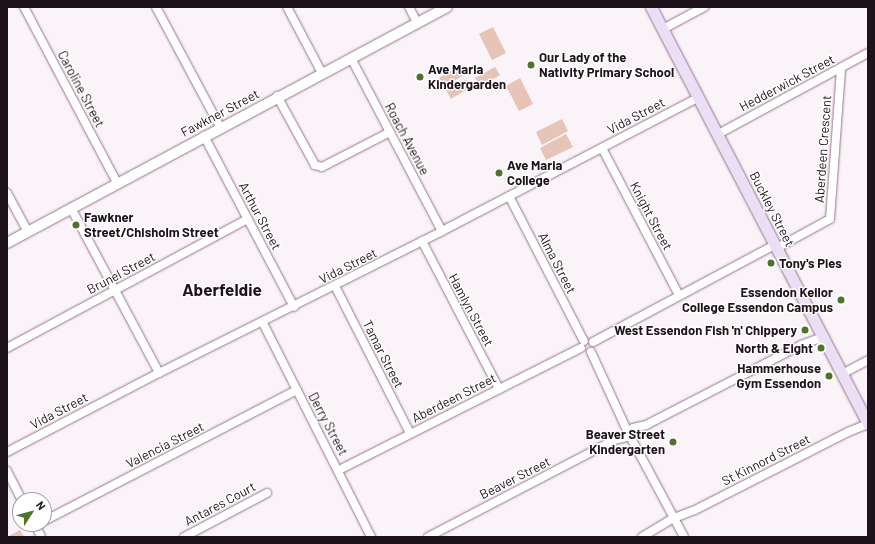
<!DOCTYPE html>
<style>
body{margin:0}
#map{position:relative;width:875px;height:544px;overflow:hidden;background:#faf3f8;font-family:Barlow,sans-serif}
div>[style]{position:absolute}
.green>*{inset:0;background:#e6c4b8}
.roads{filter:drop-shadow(0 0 1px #95758a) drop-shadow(0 0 1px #95758a)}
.minor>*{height:8px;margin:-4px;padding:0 4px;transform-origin:4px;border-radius:4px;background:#fff}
.tertiary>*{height:10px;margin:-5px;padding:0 5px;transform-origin:5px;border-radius:5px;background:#fff}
.secondary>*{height:11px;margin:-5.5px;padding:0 5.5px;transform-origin:5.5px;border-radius:5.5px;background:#eadff4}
.dots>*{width:11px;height:11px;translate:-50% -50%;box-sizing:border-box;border:2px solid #fff;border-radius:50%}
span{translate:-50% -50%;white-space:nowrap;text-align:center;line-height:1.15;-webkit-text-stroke:3px #fff;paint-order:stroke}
.poi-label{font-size:13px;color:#1f131b;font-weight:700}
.left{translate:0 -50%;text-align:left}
.right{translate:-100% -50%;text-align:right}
.street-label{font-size:13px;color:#1f131b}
.district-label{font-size:17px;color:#1f131b;font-weight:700}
.frame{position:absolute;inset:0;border:8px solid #1f131b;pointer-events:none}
.north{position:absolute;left:12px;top:492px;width:40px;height:40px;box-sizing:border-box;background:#fff;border:1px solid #a5a1a4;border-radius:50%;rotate:54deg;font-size:11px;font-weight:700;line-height:16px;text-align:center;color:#1f131b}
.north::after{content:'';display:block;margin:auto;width:14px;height:18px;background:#4f732d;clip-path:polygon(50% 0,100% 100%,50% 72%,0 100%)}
</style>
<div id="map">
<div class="green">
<div style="clip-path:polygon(493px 27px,506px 53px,492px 60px,479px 34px)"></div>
<div style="clip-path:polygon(459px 66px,464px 75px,444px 87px,439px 78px)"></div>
<div style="clip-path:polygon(495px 67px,500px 75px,480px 87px,475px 78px)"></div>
<div style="clip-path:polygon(520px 78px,533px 104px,519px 111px,506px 86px)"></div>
<div style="clip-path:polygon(466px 79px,471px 87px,451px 99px,446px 90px)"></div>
<div style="clip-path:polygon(562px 119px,568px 131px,542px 145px,536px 132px)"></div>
<div style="clip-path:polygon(566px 134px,573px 147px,546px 160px,540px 148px)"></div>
<div style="clip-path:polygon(20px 530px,24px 537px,7px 537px)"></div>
</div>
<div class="roads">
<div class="minor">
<div style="left:24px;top:7px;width:199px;rotate:62.1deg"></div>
<div style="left:156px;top:7px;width:136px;rotate:61.9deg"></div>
<div style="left:287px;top:7px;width:75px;rotate:62.1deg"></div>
<div style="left:409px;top:7px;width:18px;rotate:63deg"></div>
<div style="left:663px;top:29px;width:47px;rotate:-28.2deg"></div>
<div style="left:351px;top:58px;width:195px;rotate:62.3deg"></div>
<div style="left:277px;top:96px;width:79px;rotate:61.2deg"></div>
<div style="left:315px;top:165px;width:7px;rotate:16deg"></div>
<div style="left:322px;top:167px;width:76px;rotate:-27.2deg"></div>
<div style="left:718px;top:134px;width:170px;rotate:-28.4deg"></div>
<div style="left:204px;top:136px;width:193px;rotate:62.2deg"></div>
<div style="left:602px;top:148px;width:166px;rotate:62.4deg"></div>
<div style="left:7px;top:193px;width:44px;rotate:61.7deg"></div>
<div style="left:509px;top:196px;width:163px;rotate:62.7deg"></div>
<div style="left:71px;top:208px;width:187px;rotate:61.9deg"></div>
<div style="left:422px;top:241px;width:167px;rotate:62.5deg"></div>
<div style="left:777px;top:248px;width:60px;rotate:-28.7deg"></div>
<div style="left:830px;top:219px;width:150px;rotate:-85.8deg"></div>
<div style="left:335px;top:286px;width:165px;rotate:63deg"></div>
<div style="left:263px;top:323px;width:240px;rotate:63.2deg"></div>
<div style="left:593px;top:342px;width:206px;rotate:-28.1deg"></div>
<div style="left:7px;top:348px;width:273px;rotate:-28.2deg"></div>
<div style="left:591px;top:352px;width:84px;rotate:65.3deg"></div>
<div style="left:842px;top:374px;width:30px;rotate:-28deg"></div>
<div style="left:633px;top:428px;width:13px;rotate:-13deg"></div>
<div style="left:646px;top:425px;width:174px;rotate:-27.3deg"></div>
<div style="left:801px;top:345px;width:23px;rotate:-20deg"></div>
<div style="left:631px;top:438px;width:112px;rotate:61.8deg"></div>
<div style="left:7px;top:452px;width:171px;rotate:-27.5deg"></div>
<div style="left:159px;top:373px;width:317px;rotate:-26.6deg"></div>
<div style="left:442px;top:231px;width:290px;rotate:-27.5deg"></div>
<div style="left:339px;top:470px;width:271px;rotate:-26.8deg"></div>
<div style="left:7px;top:471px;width:33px;rotate:63deg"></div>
<div style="left:44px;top:521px;width:285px;rotate:-27.4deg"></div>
<div style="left:35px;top:524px;width:14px;rotate:65deg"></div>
<div style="left:184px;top:537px;width:94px;rotate:-27.9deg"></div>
<div style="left:428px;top:537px;width:210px;rotate:-27.5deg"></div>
<div style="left:614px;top:440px;width:13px;rotate:-13deg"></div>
<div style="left:642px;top:537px;width:37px;rotate:-31deg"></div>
<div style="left:674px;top:518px;width:22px;rotate:-21deg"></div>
<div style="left:695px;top:510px;width:172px;rotate:-27deg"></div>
<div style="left:848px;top:432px;width:22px;rotate:-22deg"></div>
</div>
<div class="tertiary">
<div style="left:7px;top:243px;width:499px;rotate:-28.2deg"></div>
</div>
<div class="secondary">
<div style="left:651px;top:7px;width:470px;rotate:62.5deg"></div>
</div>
</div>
<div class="dots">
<div style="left:531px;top:65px;background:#4f732d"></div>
<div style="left:420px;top:77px;background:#4f732d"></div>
<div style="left:499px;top:173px;background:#4f732d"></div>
<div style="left:76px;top:225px;background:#4f732d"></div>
<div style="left:771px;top:263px;background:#4f732d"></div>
<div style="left:841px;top:300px;background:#4f732d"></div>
<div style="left:805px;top:330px;background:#4f732d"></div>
<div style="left:821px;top:348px;background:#4f732d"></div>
<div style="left:829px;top:376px;background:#4f732d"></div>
<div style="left:673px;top:442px;background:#4f732d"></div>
</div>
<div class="poi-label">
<span class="left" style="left:539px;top:65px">Our Lady of the<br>Nativity Primary School</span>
<span class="left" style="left:428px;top:77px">Ave Maria<br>Kindergarden</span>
<span class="left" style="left:507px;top:173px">Ave Maria<br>College</span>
<span class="left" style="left:84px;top:225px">Fawkner<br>Street/Chisholm Street</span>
<span class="left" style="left:779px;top:263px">Tony's Pies</span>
<span class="right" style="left:833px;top:300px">Essendon Keilor<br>College Essendon Campus</span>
<span class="right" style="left:797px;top:330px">West Essendon Fish 'n' Chippery</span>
<span class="right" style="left:813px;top:348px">North &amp; Eight</span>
<span class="right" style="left:821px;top:376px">Hammerhouse<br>Gym Essendon</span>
<span class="right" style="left:665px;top:442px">Beaver Street<br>Kindergarten</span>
</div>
<div class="street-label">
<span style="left:787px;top:83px;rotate:-28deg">Hedderwick Street</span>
<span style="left:81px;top:89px;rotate:62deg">Caroline Street</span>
<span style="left:220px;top:113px;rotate:-28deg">Fawkner Street</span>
<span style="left:636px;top:116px;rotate:-28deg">Vida Street</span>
<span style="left:407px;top:139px;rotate:62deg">Roach Avenue</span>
<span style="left:823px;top:149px;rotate:-86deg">Aberdeen Crescent</span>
<span style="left:772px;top:209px;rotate:63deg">Buckley Street</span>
<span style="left:260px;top:216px;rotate:62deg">Arthur Street</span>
<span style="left:651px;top:216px;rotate:62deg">Knight Street</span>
<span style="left:557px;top:263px;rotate:63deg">Alma Street</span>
<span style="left:348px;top:266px;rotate:-27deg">Vida Street</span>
<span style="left:121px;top:273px;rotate:-28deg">Brunel Street</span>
<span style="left:471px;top:310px;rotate:62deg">Hamlyn Street</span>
<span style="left:383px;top:354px;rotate:63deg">Tamar Street</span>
<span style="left:454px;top:398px;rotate:-27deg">Aberdeen Street</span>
<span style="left:59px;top:411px;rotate:-28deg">Vida Street</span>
<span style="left:328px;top:424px;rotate:62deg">Derry Street</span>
<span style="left:165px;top:445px;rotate:-27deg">Valencia Street</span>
<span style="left:766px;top:460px;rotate:-27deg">St Kinnord Street</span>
<span style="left:515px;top:478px;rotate:-27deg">Beaver Street</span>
<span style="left:220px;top:504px;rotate:-28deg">Antares Court</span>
</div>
<div class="district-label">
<span style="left:222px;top:290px">Aberfeldie</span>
</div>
<div class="frame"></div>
<div class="north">N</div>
</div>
